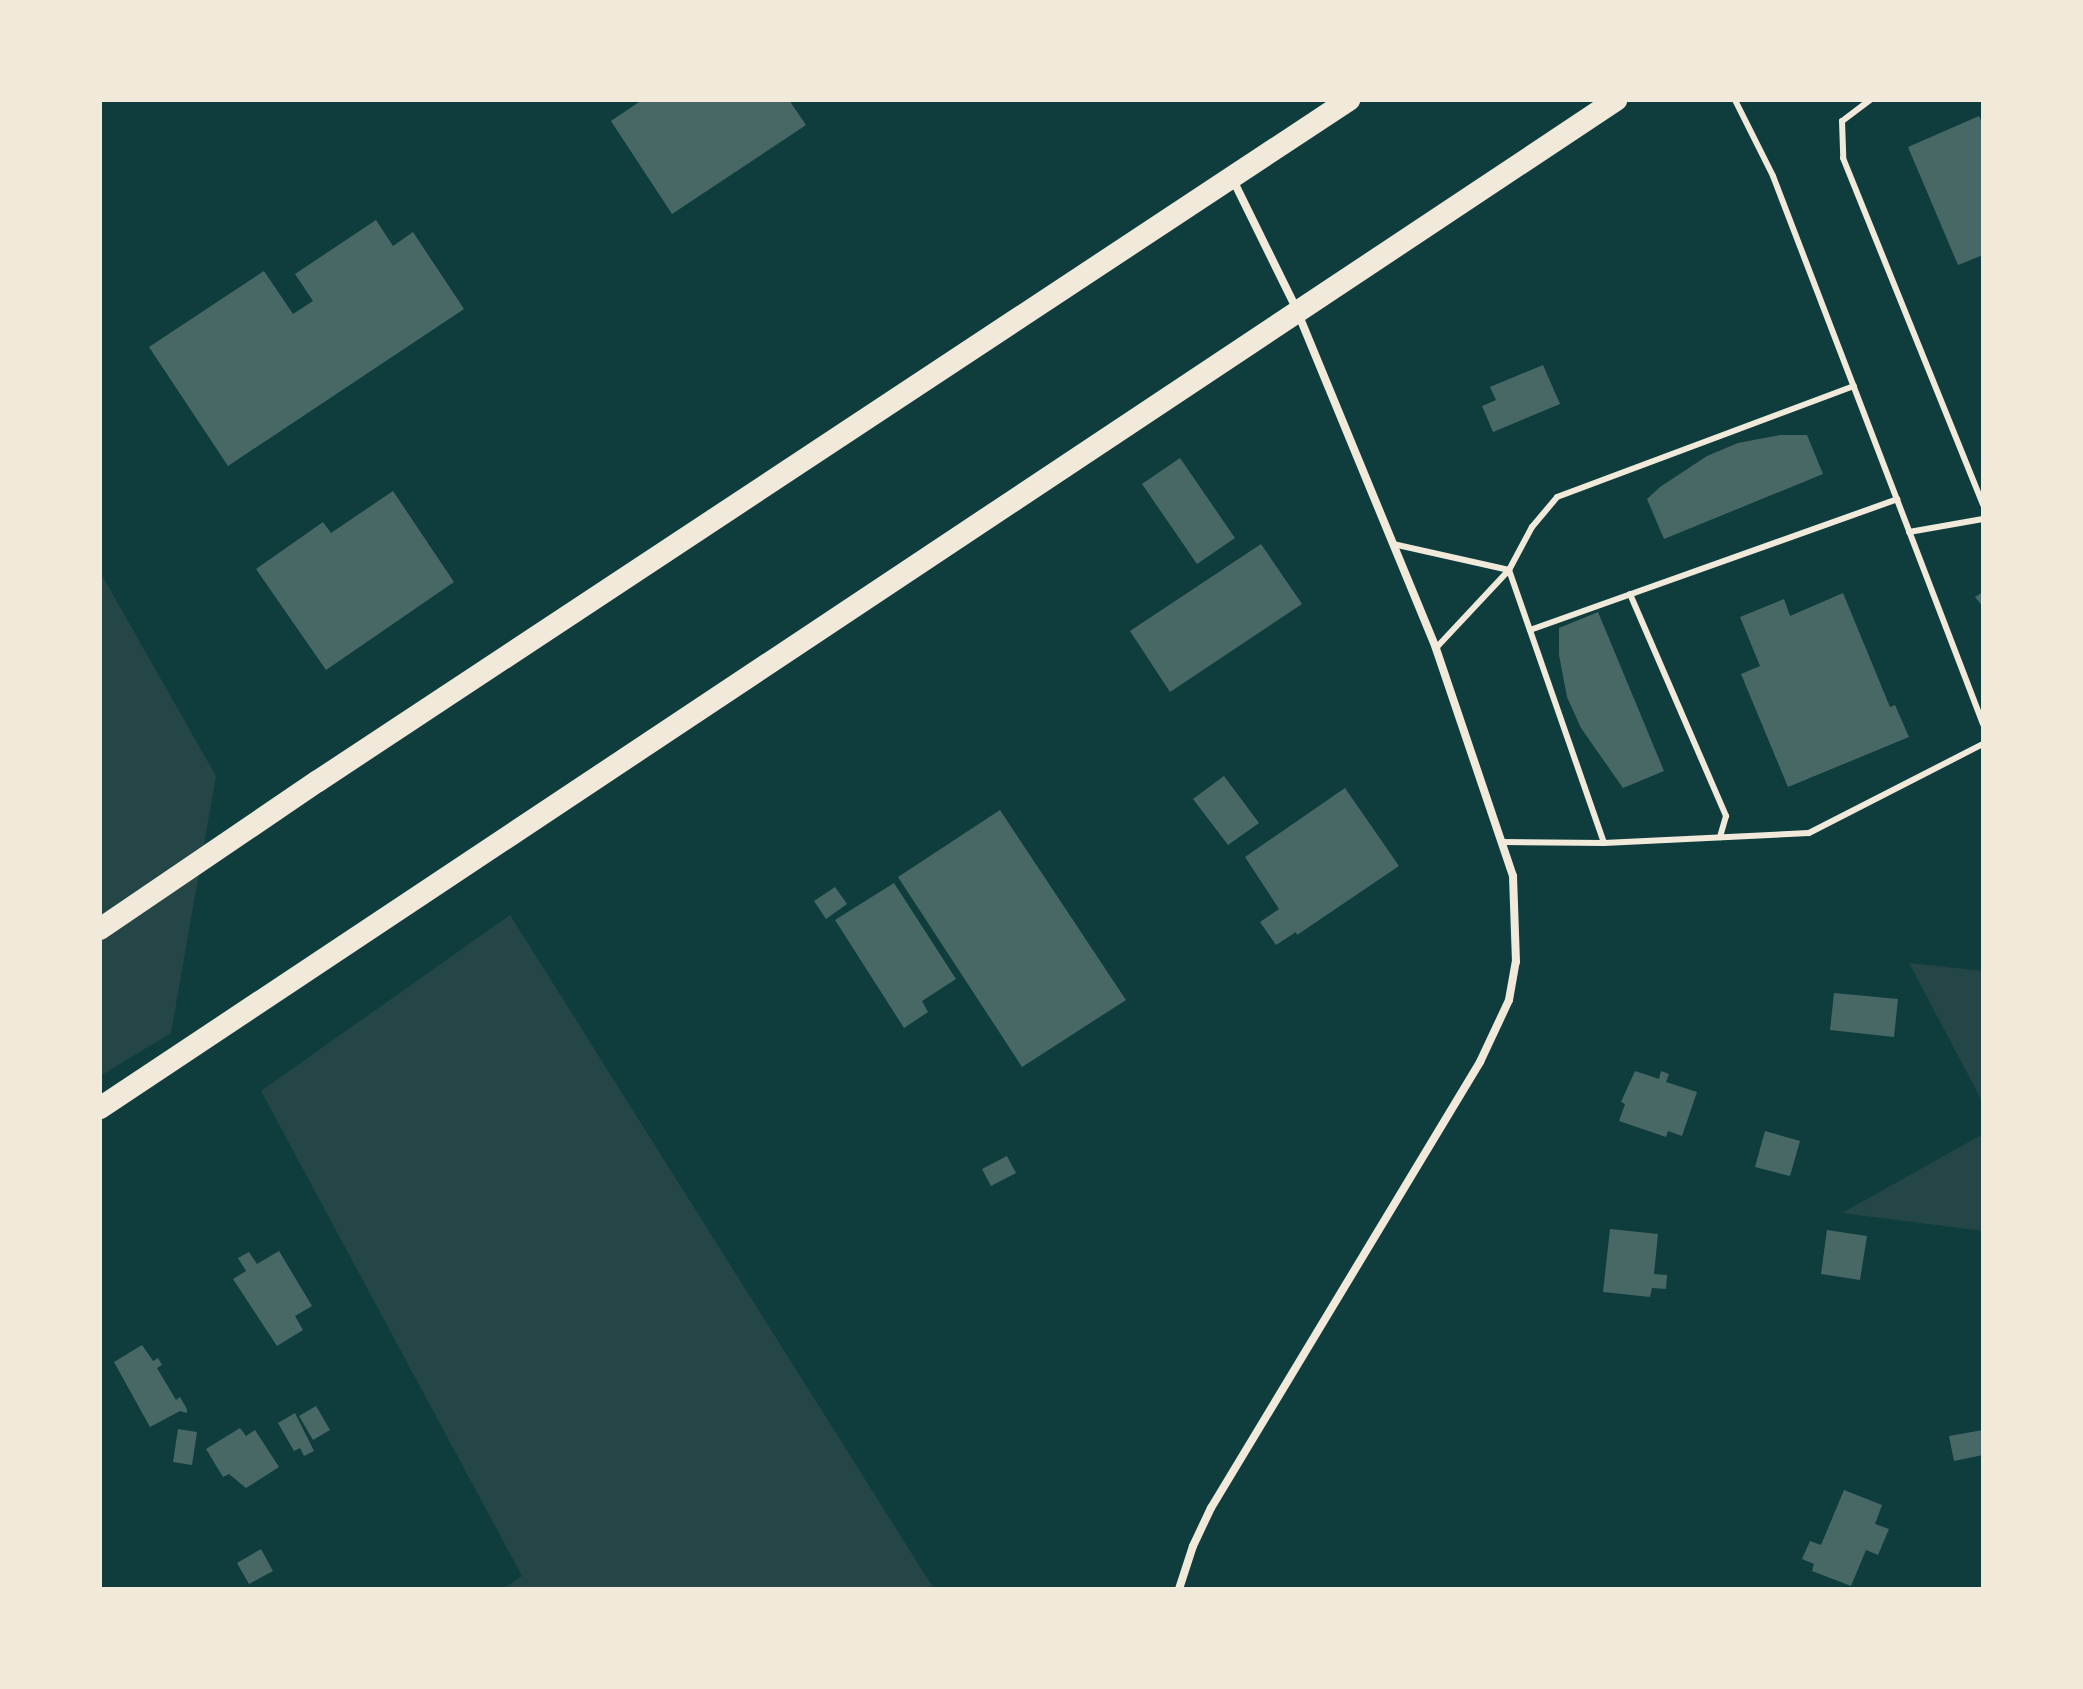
<!DOCTYPE html>
<style>
body{margin:0}
#map{position:relative;width:2083px;height:1689px;overflow:hidden;background:#0f3d3e;font-family:"Source Sans 3",sans-serif}
div>[style]{position:absolute}
.green>*{inset:0;background:#244646}
.building>*{inset:0;background:#486865}
.service>*{height:6px;margin:-3px;padding:0 3px;transform-origin:3px;border-radius:3px;background:#f1e9da}
.minor>*{height:8px;margin:-4px;padding:0 4px;transform-origin:4px;border-radius:4px;background:#f1e9da}
.trunk>*{height:22px;margin:-11px;padding:0 11px;transform-origin:11px;border-radius:11px;background:#f1e9da}
span{translate:-50% -50%;white-space:nowrap;text-align:center;line-height:1.15;-webkit-text-stroke:7px #f1e9da;paint-order:stroke}
.frame{position:absolute;inset:0;border:102px solid #f1e9da;pointer-events:none}
</style>
<div id="map">
<div class="green">
<div style="clip-path:polygon(100px 572px,216px 776px,171px 1033px,100px 1076px)"></div>
<div style="clip-path:polygon(510px 915px,934px 1589px,503px 1589px,522px 1576px,261px 1091px)"></div>
<div style="clip-path:polygon(1909px 963px,1983px 971px,1983px 1103px)"></div>
<div style="clip-path:polygon(1983px 1134px,1983px 1231px,1842px 1213px)"></div>
</div>
<div class="building">
<div style="clip-path:polygon(642px 100px,789px 100px,806px 125px,672px 214px,611px 121px)"></div>
<div style="clip-path:polygon(1979px 116px,1983px 124px,1983px 255px,1958px 265px,1908px 147px)"></div>
<div style="clip-path:polygon(376px 220px,393px 246px,413px 232px,464px 309px,228px 466px,149px 347px,264px 271px,293px 314px,313px 301px,295px 274px)"></div>
<div style="clip-path:polygon(1543px 365px,1560px 404px,1493px 432px,1482px 406px,1496px 400px,1490px 387px)"></div>
<div style="clip-path:polygon(1780px 435px,1807px 435px,1823px 474px,1664px 539px,1647px 499px,1660px 487px,1707px 456px,1738px 443px)"></div>
<div style="clip-path:polygon(1180px 458px,1235px 538px,1197px 564px,1142px 484px)"></div>
<div style="clip-path:polygon(393px 491px,454px 582px,326px 670px,256px 569px,323px 522px,331px 533px)"></div>
<div style="clip-path:polygon(1261px 544px,1302px 604px,1170px 692px,1130px 631px)"></div>
<div style="clip-path:polygon(1983px 592px,1983px 607px,1975px 597px)"></div>
<div style="clip-path:polygon(1843px 593px,1890px 707px,1895px 705px,1909px 737px,1788px 787px,1741px 674px,1760px 666px,1740px 617px,1784px 599px,1790px 616px)"></div>
<div style="clip-path:polygon(1598px 612px,1664px 771px,1623px 788px,1581px 728px,1567px 697px,1559px 655px,1559px 628px)"></div>
<div style="clip-path:polygon(1224px 776px,1259px 823px,1228px 845px,1193px 799px)"></div>
<div style="clip-path:polygon(1345px 788px,1399px 866px,1297px 935px,1296px 932px,1276px 945px,1260px 922px,1279px 909px,1245px 857px)"></div>
<div style="clip-path:polygon(1000px 810px,1126px 1000px,1022px 1067px,898px 877px)"></div>
<div style="clip-path:polygon(894px 883px,956px 979px,922px 1001px,928px 1012px,904px 1028px,835px 920px)"></div>
<div style="clip-path:polygon(835px 887px,847px 904px,826px 919px,814px 901px)"></div>
<div style="clip-path:polygon(1834px 993px,1898px 999px,1894px 1037px,1830px 1030px)"></div>
<div style="clip-path:polygon(1635px 1071px,1659px 1079px,1661px 1071px,1669px 1074px,1666px 1082px,1697px 1092px,1682px 1136px,1668px 1131px,1666px 1137px,1619px 1121px,1625px 1104px,1621px 1102px)"></div>
<div style="clip-path:polygon(1765px 1131px,1800px 1141px,1790px 1176px,1755px 1167px)"></div>
<div style="clip-path:polygon(1007px 1156px,1016px 1173px,991px 1186px,982px 1169px)"></div>
<div style="clip-path:polygon(1610px 1229px,1658px 1234px,1654px 1274px,1667px 1275px,1666px 1289px,1652px 1288px,1650px 1297px,1603px 1292px)"></div>
<div style="clip-path:polygon(1827px 1230px,1867px 1236px,1860px 1280px,1821px 1274px)"></div>
<div style="clip-path:polygon(279px 1251px,312px 1306px,295px 1316px,303px 1330px,277px 1346px,233px 1279px,246px 1271px,238px 1258px,249px 1252px,257px 1264px)"></div>
<div style="clip-path:polygon(142px 1345px,153px 1361px,158px 1358px,162px 1365px,157px 1368px,176px 1400px,180px 1397px,187px 1409px,187px 1413px,180px 1411px,150px 1427px,114px 1362px)"></div>
<div style="clip-path:polygon(316px 1406px,330px 1430px,313px 1440px,299px 1416px)"></div>
<div style="clip-path:polygon(295px 1413px,314px 1451px,304px 1456px,300px 1448px,294px 1451px,278px 1423px)"></div>
<div style="clip-path:polygon(240px 1428px,246px 1436px,255px 1430px,279px 1467px,246px 1488px,229px 1474px,223px 1477px,206px 1449px)"></div>
<div style="clip-path:polygon(178px 1429px,197px 1432px,192px 1465px,173px 1462px)"></div>
<div style="clip-path:polygon(1983px 1430px,1983px 1455px,1954px 1461px,1949px 1436px)"></div>
<div style="clip-path:polygon(1844px 1490px,1882px 1505px,1875px 1524px,1889px 1529px,1878px 1555px,1866px 1550px,1851px 1586px,1812px 1571px,1814px 1564px,1802px 1559px,1810px 1541px,1821px 1545px)"></div>
<div style="clip-path:polygon(261px 1549px,273px 1571px,249px 1584px,237px 1563px)"></div>
</div>
<div class="service">
<div style="left:1735px;top:100px;width:85px;rotate:63.4deg"></div>
<div style="left:1773px;top:176px;width:587px;rotate:69.03deg"></div>
<div style="left:1870px;top:100px;width:35px;rotate:143deg"></div>
<div style="left:1842px;top:121px;width:37px;rotate:88deg"></div>
<div style="left:1843px;top:158px;width:374px;rotate:68deg"></div>
<div style="left:1909px;top:532px;width:75px;rotate:-10deg"></div>
<div style="left:1393px;top:544px;width:119px;rotate:12.6deg"></div>
<div style="left:1509px;top:570px;width:289px;rotate:70.8deg"></div>
<div style="left:1630px;top:594px;width:242px;rotate:66.6deg"></div>
<div style="left:1726px;top:816px;width:22px;rotate:106deg"></div>
<div style="left:1530px;top:630px;width:390px;rotate:-19.6deg"></div>
<div style="left:1436px;top:648px;width:107px;rotate:-46.9deg"></div>
<div style="left:1509px;top:570px;width:49px;rotate:-61.9deg"></div>
<div style="left:1532px;top:527px;width:39px;rotate:-50deg"></div>
<div style="left:1557px;top:497px;width:317px;rotate:-20.5deg"></div>
<div style="left:1503px;top:842px;width:101px;rotate:0.6deg"></div>
<div style="left:1604px;top:843px;width:205px;rotate:-2.8deg"></div>
<div style="left:1809px;top:833px;width:195px;rotate:-27.1deg"></div>
</div>
<div class="minor">
<div style="left:1179px;top:1589px;width:45px;rotate:-72deg"></div>
<div style="left:1193px;top:1546px;width:42px;rotate:-64.7deg"></div>
<div style="left:1211px;top:1508px;width:521px;rotate:-58.9deg"></div>
<div style="left:1480px;top:1062px;width:68px;rotate:-64.9deg"></div>
<div style="left:1509px;top:1000px;width:39px;rotate:-80deg"></div>
<div style="left:1516px;top:962px;width:86px;rotate:-92deg"></div>
<div style="left:1513px;top:876px;width:241px;rotate:-108.7deg"></div>
<div style="left:1436px;top:648px;width:365px;rotate:-112.4deg"></div>
<div style="left:1297px;top:310px;width:147px;rotate:-116.2deg"></div>
</div>
<div class="trunk">
<div style="left:100px;top:929px;width:263px;rotate:-34.2deg"></div>
<div style="left:318px;top:781px;width:1236px;rotate:-33.45deg"></div>
<div style="left:100px;top:1108px;width:1821px;rotate:-33.62deg"></div>
</div>
<div class="frame"></div>
</div>
